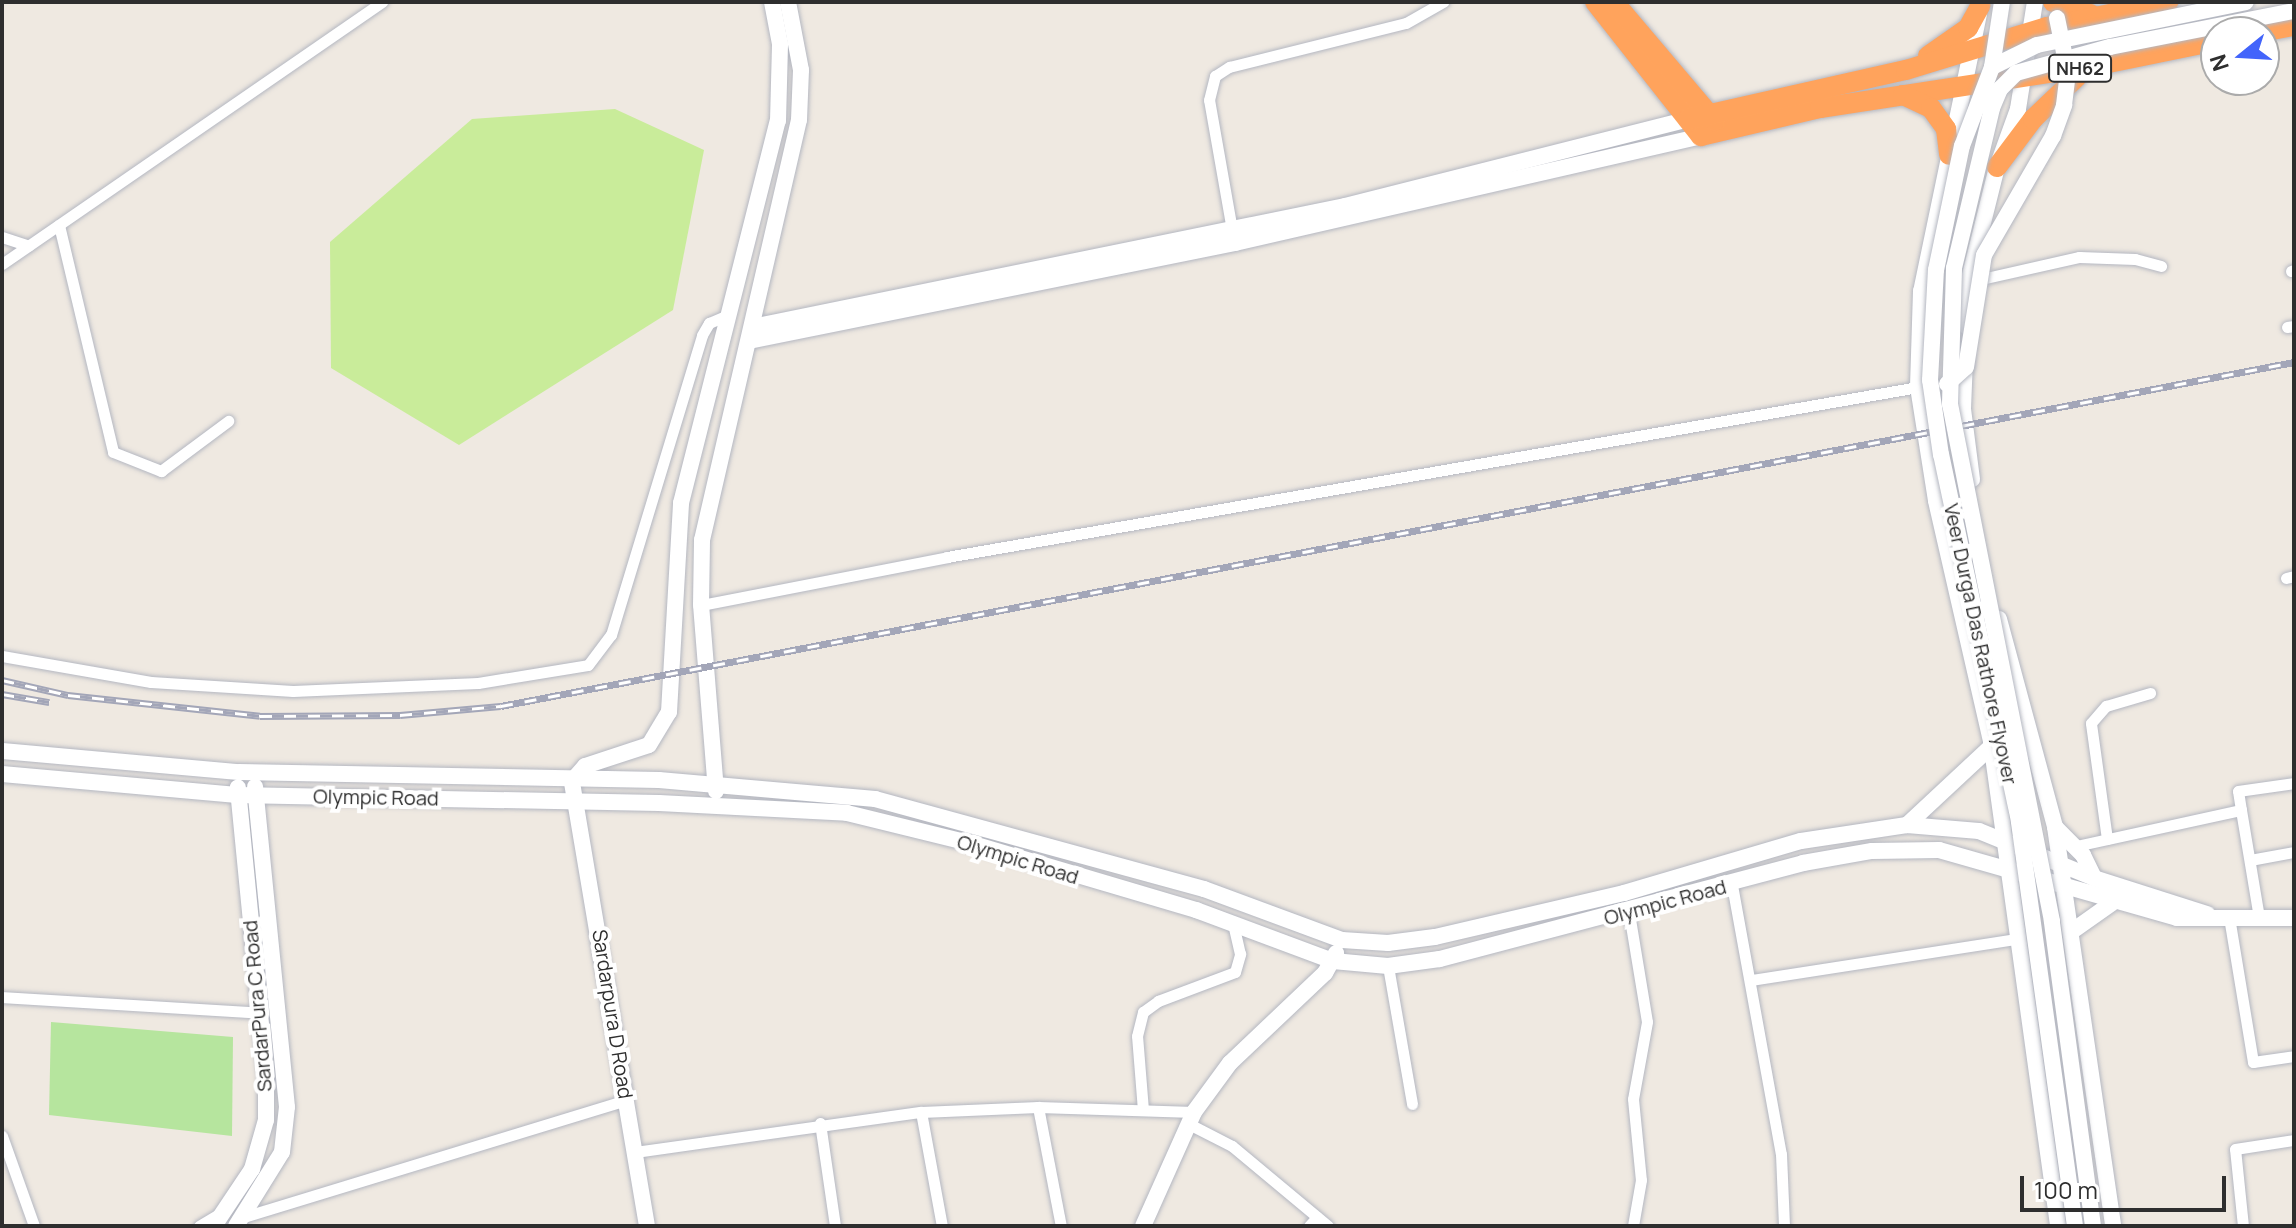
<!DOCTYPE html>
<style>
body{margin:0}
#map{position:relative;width:2296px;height:1228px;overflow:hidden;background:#efe9e1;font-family:Manrope,sans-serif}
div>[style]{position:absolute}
.green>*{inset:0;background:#b6e59e}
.pitch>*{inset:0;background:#c9ec9a}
.roads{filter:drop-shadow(0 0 2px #b4b7c1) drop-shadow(0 0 2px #b4b7c1)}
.street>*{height:11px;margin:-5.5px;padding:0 5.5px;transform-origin:5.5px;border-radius:5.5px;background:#fff}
.secondary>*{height:16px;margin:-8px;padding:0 8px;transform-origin:8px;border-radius:8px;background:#fff}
.highway>*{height:20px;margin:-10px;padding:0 10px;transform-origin:10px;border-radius:10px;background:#ffa35c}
.rail>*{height:7px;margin-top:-3.5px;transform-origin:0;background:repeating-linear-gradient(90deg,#fff 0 12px,#a3a6b8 0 24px);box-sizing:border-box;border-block:2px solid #a3a6b8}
.bridges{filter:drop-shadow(0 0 2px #b4b7c1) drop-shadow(0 0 2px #b4b7c1)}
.secondary-bridge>*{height:16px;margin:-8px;padding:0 8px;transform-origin:8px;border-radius:8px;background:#fff}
span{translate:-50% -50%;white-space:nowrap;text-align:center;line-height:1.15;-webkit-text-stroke:8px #fff;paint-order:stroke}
.shield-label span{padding:2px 6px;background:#fff;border:2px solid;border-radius:6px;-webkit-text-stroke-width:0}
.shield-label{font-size:18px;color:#2e2e2e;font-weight:700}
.street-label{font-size:20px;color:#2e2e2e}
.frame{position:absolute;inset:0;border:4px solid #2e2e2e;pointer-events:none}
.north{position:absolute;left:2200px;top:16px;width:80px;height:80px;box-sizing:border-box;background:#fff;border:2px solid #ababab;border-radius:50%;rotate:252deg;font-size:22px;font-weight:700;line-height:32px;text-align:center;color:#2e2e2e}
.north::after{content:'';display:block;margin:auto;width:28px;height:36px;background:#4264fb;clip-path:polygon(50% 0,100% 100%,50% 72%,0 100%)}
.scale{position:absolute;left:2020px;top:1176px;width:206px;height:36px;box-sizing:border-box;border:4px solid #2e2e2e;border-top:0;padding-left:10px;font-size:24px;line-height:28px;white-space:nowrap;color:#2e2e2e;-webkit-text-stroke:6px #fff;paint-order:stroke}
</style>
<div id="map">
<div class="green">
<div style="clip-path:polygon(51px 1022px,233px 1037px,232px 1136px,49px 1115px)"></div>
</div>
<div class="pitch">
<div style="clip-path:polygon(615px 109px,704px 150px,673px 310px,459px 445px,331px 368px,330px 242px,472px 119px)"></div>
</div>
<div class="roads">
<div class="street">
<div style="left:59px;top:225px;width:233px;rotate:76.6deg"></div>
<div style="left:113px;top:452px;width:52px;rotate:21.6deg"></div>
<div style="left:161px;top:471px;width:84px;rotate:-36.7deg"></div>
<div style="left:1232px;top:230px;width:132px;rotate:-100deg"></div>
<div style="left:1209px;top:100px;width:25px;rotate:-76deg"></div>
<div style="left:1215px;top:76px;width:17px;rotate:-33deg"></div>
<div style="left:1229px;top:67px;width:182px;rotate:-14deg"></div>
<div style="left:1406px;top:23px;width:43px;rotate:-29.6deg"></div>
<div style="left:2px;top:237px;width:28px;rotate:18deg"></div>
<div style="left:2px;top:264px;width:462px;rotate:-34.6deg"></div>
<div style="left:2291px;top:271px;width:3px;rotate:-18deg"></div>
<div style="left:1977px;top:280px;width:105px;rotate:-12.7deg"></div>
<div style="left:2079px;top:257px;width:56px;rotate:2deg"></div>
<div style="left:2135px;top:259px;width:27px;rotate:15deg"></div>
<div style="left:2287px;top:327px;width:7px;rotate:-8deg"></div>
<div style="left:2286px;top:578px;width:8px;rotate:-14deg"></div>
<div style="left:701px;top:605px;width:251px;rotate:-11deg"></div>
<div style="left:947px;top:557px;width:986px;rotate:-9.93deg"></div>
<div style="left:2px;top:656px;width:151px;rotate:9.9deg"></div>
<div style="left:151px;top:682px;width:142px;rotate:3.6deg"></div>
<div style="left:293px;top:691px;width:185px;rotate:-2.5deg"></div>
<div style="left:478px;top:683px;width:111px;rotate:-9.3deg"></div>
<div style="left:588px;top:665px;width:38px;rotate:-53deg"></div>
<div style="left:611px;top:635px;width:313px;rotate:-73.1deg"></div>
<div style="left:702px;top:335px;width:14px;rotate:-60deg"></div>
<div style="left:709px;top:323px;width:23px;rotate:-23deg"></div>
<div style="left:2241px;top:810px;width:19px;rotate:-99deg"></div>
<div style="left:2238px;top:791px;width:57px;rotate:-8.1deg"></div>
<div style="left:2107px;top:839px;width:117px;rotate:-97.9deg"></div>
<div style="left:2091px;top:723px;width:23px;rotate:-49deg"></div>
<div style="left:2106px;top:706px;width:46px;rotate:-16.5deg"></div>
<div style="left:2076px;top:846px;width:169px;rotate:-12.3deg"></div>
<div style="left:2241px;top:810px;width:109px;rotate:80.5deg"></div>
<div style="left:2250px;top:860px;width:45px;rotate:-10.3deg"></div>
<div style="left:1732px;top:885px;width:273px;rotate:79.7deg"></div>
<div style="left:1781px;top:1154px;width:72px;rotate:87.6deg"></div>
<div style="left:1629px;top:913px;width:110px;rotate:80.6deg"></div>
<div style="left:1647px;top:1022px;width:78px;rotate:100.3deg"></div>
<div style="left:1633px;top:1099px;width:81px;rotate:84.4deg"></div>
<div style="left:1641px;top:1180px;width:47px;rotate:99.9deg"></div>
<div style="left:2229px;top:917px;width:147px;rotate:80.6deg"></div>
<div style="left:2253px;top:1062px;width:41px;rotate:-8.3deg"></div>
<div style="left:1388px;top:966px;width:140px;rotate:80.1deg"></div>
<div style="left:1751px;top:980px;width:268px;rotate:-8.8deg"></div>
<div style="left:2px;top:997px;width:258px;rotate:3.5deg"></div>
<div style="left:1038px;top:1107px;width:121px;rotate:79.1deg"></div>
<div style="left:1143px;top:1110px;width:74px;rotate:-94.6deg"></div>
<div style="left:1137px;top:1036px;width:25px;rotate:-76deg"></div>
<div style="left:1143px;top:1012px;width:19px;rotate:-36deg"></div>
<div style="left:1158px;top:1001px;width:82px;rotate:-20.6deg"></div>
<div style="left:1235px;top:972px;width:19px;rotate:-74deg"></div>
<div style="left:1240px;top:954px;width:28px;rotate:-103deg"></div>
<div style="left:921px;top:1112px;width:116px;rotate:79.6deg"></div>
<div style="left:820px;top:1123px;width:104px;rotate:81.7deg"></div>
<div style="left:1189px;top:1124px;width:48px;rotate:27.1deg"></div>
<div style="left:1232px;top:1146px;width:125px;rotate:39.8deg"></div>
<div style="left:2px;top:1136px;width:96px;rotate:70.4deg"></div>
<div style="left:635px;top:1152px;width:289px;rotate:-8deg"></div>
<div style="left:921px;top:1112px;width:117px;rotate:-2.4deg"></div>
<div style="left:1038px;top:1107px;width:156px;rotate:1.8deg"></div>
<div style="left:237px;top:1219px;width:408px;rotate:-17deg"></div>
<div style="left:199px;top:1226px;width:23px;rotate:-31deg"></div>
<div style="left:1309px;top:1226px;width:12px;rotate:-48deg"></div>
<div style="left:2243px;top:1226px;width:77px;rotate:-95.9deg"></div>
<div style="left:2235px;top:1149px;width:60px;rotate:-8.7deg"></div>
</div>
<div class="secondary">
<div style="left:1979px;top:14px;width:283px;rotate:101.8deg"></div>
<div style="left:1921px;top:291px;width:96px;rotate:91.8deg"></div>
<div style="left:1918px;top:387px;width:115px;rotate:81deg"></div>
<div style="left:1936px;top:501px;width:247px;rotate:77.1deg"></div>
<div style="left:1991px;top:742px;width:489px;rotate:82.1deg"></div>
<div style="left:752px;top:327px;width:605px;rotate:-11.53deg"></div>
<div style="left:1345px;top:206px;width:354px;rotate:-14.2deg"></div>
<div style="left:1967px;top:327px;width:44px;rotate:-88.7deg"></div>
<div style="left:1968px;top:283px;width:120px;rotate:-76deg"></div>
<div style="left:1997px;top:167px;width:62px;rotate:-70.1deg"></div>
<div style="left:2018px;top:109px;width:108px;rotate:-81deg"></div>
<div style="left:749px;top:341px;width:496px;rotate:-11.4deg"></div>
<div style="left:1235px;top:243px;width:478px;rotate:-12.9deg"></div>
<div style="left:1965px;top:359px;width:50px;rotate:92.3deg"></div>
<div style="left:1963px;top:409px;width:71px;rotate:82.7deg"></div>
<div style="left:1999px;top:619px;width:215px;rotate:74.9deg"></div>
<div style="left:2055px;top:827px;width:403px;rotate:81.7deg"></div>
<div style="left:2px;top:751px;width:238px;rotate:5.1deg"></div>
<div style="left:239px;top:772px;width:420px;rotate:1.1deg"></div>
<div style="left:659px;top:780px;width:217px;rotate:5deg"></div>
<div style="left:875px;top:799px;width:341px;rotate:15.3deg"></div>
<div style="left:1204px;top:889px;width:147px;rotate:20.3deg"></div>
<div style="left:1342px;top:940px;width:46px;rotate:3.7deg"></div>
<div style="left:1388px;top:943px;width:47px;rotate:-7.3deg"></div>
<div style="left:1435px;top:937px;width:194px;rotate:-13.1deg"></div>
<div style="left:1624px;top:893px;width:184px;rotate:-16.4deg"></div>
<div style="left:1801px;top:841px;width:107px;rotate:-8.6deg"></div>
<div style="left:1907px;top:825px;width:72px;rotate:4.8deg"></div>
<div style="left:1979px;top:831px;width:124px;rotate:22.2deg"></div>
<div style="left:2094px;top:878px;width:119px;rotate:17.7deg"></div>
<div style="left:2px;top:774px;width:236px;rotate:5.1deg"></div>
<div style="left:237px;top:795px;width:422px;rotate:1.1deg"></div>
<div style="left:659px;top:803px;width:188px;rotate:3deg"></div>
<div style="left:847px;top:813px;width:130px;rotate:13.8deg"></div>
<div style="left:973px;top:844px;width:233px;rotate:16.5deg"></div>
<div style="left:1196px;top:910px;width:146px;rotate:20.4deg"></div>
<div style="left:1333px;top:961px;width:55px;rotate:5.2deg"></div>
<div style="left:1388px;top:966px;width:52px;rotate:-7.7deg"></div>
<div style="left:1440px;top:959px;width:375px;rotate:-14.8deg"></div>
<div style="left:1803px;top:863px;width:70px;rotate:-9.9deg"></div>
<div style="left:1872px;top:851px;width:67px;rotate:-0.9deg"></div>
<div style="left:1939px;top:850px;width:248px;rotate:15.9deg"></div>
<div style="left:2177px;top:918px;width:117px"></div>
<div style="left:716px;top:791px;width:187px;rotate:-94.6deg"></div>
<div style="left:701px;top:605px;width:65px;rotate:-89.1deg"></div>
<div style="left:702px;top:540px;width:431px;rotate:-77deg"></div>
<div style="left:799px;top:120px;width:50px;rotate:-87.7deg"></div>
<div style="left:801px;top:70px;width:69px;rotate:-100.8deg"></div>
<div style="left:1907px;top:825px;width:123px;rotate:-43deg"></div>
<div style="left:2055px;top:827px;width:40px;rotate:45deg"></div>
<div style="left:2083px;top:855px;width:25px;rotate:64deg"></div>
<div style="left:2071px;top:932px;width:50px;rotate:-35.3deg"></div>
<div style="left:214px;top:1226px;width:69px;rotate:-56.3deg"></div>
<div style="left:252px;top:1169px;width:51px;rotate:-74.1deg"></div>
<div style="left:266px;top:1120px;width:45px;rotate:-90deg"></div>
<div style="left:266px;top:1075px;width:289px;rotate:-95.6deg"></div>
<div style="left:236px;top:1226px;width:87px;rotate:-58.1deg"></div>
<div style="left:282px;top:1152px;width:45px;rotate:-83.7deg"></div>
<div style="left:287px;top:1107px;width:322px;rotate:-95.7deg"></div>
<div style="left:647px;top:1226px;width:451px;rotate:-99.6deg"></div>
<div style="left:572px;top:781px;width:20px;rotate:-49deg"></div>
<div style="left:585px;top:766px;width:67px;rotate:-18.2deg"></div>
<div style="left:649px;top:745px;width:39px;rotate:-59deg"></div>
<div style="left:669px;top:712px;width:209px;rotate:-86.7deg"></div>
<div style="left:681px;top:503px;width:394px;rotate:-75.8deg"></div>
<div style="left:778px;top:121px;width:77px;rotate:-88.5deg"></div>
<div style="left:780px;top:44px;width:43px;rotate:-100.8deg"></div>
<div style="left:1143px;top:1226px;width:125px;rotate:-65.9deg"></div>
<div style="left:1194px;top:1112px;width:61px;rotate:-53.7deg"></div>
<div style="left:1230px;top:1063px;width:131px;rotate:-43.5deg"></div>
<div style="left:1325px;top:973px;width:23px;rotate:-61deg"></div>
</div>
<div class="highway">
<div style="left:1595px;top:2px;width:171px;rotate:51.7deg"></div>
<div style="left:1701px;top:136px;width:122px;rotate:-13.2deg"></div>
<div style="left:1820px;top:108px;width:272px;rotate:-8.7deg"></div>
<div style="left:2089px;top:67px;width:130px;rotate:-11.6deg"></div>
<div style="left:1614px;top:2px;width:156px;rotate:49.7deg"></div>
<div style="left:2053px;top:2px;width:40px;rotate:18deg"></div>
<div style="left:2262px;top:32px;width:33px;rotate:-11deg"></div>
<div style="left:1928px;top:56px;width:49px;rotate:-35deg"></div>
<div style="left:1968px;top:28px;width:26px;rotate:-61deg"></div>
<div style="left:1903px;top:95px;width:31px;rotate:25deg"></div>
<div style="left:1931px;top:108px;width:26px;rotate:54deg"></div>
<div style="left:1946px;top:129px;width:26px;rotate:83deg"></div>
<div style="left:1688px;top:119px;width:223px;rotate:-12.7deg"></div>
<div style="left:1906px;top:70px;width:147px;rotate:-17deg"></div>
<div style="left:2047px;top:27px;width:124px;rotate:-11.7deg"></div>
<div style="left:1997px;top:167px;width:60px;rotate:-53.1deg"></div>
<div style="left:2033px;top:119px;width:61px;rotate:-43.7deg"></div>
</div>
</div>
<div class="rail">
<div style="left:2px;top:680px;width:68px;rotate:12.8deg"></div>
<div style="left:68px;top:695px;width:193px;rotate:6.2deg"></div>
<div style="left:260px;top:716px;width:140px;rotate:-0.4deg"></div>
<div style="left:400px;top:715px;width:101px;rotate:-5.1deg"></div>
<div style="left:501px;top:706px;width:1826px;rotate:-10.86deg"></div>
<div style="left:2px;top:694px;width:48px;rotate:9.7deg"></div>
</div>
<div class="bridges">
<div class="secondary-bridge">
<div style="left:1992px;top:67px;width:66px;rotate:-81.3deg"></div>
<div style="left:1947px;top:384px;width:25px;rotate:-42deg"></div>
<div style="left:1966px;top:367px;width:113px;rotate:-80.9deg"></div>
<div style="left:1984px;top:255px;width:138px;rotate:-59.9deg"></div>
<div style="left:2053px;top:136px;width:33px;rotate:-70deg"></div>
<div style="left:2064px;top:105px;width:33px;rotate:-83deg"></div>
<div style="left:2068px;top:72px;width:55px;rotate:-101.5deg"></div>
<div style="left:2075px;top:1226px;width:409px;rotate:-97.9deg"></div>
<div style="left:2019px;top:821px;width:374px;rotate:-102deg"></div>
<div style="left:1941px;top:455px;width:76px;rotate:-98.3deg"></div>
<div style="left:1930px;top:380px;width:110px;rotate:-86.9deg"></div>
<div style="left:1936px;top:270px;width:127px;rotate:-78.2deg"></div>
<div style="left:1962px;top:146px;width:85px;rotate:-69.2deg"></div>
<div style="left:1992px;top:67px;width:50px;rotate:-26.1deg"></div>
<div style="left:2037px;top:45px;width:213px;rotate:-11.6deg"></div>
<div style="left:2093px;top:1226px;width:308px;rotate:-97.7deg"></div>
<div style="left:2052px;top:921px;width:527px;rotate:-101.16deg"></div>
<div style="left:1950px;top:404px;width:136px;rotate:-88.3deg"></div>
<div style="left:1954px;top:268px;width:164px;rotate:-76.6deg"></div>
<div style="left:1992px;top:108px;width:21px;rotate:-67deg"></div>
<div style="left:2000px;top:89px;width:23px;rotate:-45deg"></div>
<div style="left:2016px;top:73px;width:98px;rotate:-15.5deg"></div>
<div style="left:2110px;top:47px;width:187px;rotate:-11.1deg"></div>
</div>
</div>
<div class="shield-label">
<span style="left:2080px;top:68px">NH62</span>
</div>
<div class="street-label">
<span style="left:1981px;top:644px;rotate:78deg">Veer Durga Das Rathore Flyover</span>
<span style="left:376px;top:797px;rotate:1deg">Olympic Road</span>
<span style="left:1018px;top:859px;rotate:17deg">Olympic Road</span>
<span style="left:1665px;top:902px;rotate:-15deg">Olympic Road</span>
<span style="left:257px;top:1006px;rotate:-95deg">SardarPura C Road</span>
<span style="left:613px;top:1014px;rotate:81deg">Sardarpura D Road</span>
</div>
<div class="frame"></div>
<div class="north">N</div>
<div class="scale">100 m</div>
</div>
